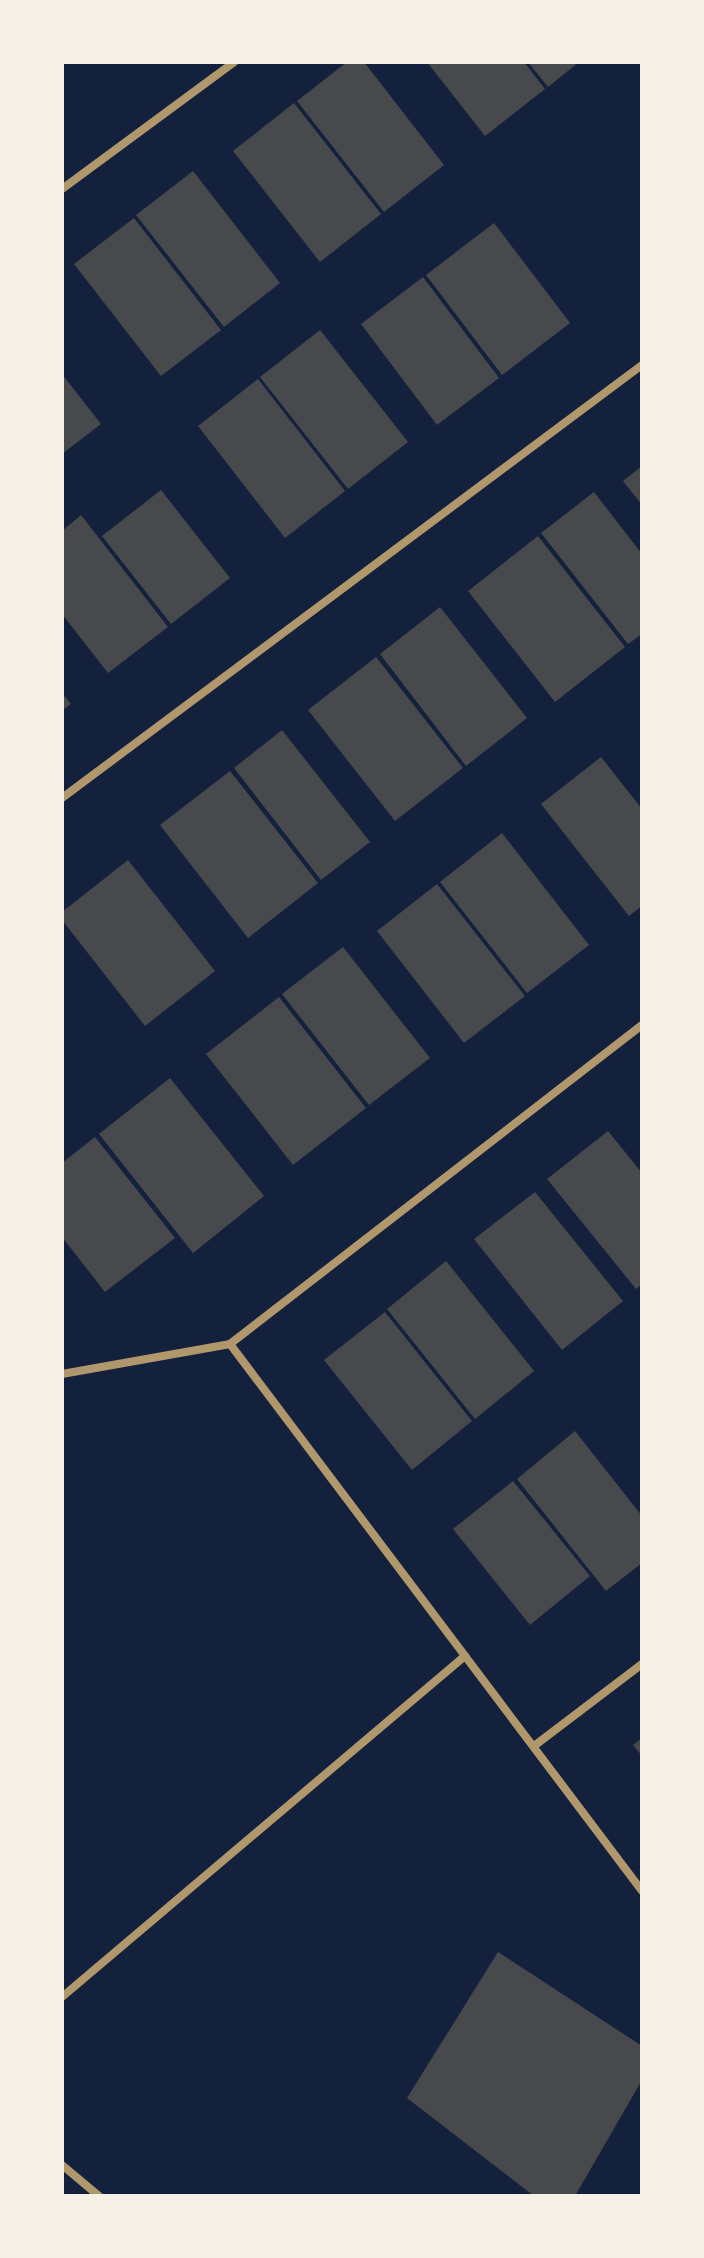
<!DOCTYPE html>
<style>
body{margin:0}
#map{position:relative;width:704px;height:2258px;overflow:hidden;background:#14213d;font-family:"Titillium Web",sans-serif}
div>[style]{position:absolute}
.building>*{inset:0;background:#48494c}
.minor>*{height:8px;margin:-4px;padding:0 4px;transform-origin:4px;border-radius:4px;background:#b1986c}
span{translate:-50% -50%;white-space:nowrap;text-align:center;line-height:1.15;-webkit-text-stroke:7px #f6f1e7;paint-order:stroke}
.frame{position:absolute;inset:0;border:64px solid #f6f1e7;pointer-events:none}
</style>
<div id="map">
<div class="building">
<div style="clip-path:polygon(347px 62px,364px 62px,444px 165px,384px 212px,297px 101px)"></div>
<div style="clip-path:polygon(427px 62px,524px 62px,545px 89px,485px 136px)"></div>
<div style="clip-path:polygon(528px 62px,579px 62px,548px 87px)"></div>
<div style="clip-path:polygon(294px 103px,381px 214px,320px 262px,233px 151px)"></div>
<div style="clip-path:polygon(193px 171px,280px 283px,224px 327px,136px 215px)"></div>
<div style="clip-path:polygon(134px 218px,221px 330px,161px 376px,74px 264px)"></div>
<div style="clip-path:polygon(494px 223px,570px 323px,502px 375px,426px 275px)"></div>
<div style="clip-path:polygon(423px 277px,499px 378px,437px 425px,361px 324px)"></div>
<div style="clip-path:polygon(320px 330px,408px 442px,348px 489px,260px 377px)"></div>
<div style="clip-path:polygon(62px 374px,101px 424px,62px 454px)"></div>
<div style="clip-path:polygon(258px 379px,345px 491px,285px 538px,198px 426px)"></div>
<div style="clip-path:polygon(642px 466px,642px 505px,623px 481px)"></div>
<div style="clip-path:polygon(161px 490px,230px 578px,171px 624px,102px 536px)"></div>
<div style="clip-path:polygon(594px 492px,642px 554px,642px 634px,628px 644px,541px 533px)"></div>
<div style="clip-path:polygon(81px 515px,168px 627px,108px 673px,62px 614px,62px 531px)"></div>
<div style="clip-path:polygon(538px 536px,625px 647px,555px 702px,468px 591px)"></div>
<div style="clip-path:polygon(440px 607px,527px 718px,466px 766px,380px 654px)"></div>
<div style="clip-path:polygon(376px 657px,463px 768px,395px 821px,308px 710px)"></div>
<div style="clip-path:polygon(62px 693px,71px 704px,62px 711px)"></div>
<div style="clip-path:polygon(282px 730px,370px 842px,321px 880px,234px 768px)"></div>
<div style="clip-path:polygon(601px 757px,642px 809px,642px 906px,629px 916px,541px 804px)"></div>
<div style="clip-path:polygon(230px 771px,318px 883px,248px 938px,160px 825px)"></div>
<div style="clip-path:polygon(502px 833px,589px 945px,527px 993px,440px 882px)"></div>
<div style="clip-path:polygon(128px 860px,215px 971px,145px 1026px,62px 920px,62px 912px)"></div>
<div style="clip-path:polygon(437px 884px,525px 996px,464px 1043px,377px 931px)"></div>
<div style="clip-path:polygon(343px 947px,430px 1058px,369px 1105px,282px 994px)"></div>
<div style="clip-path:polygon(279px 997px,366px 1108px,293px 1165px,206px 1054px)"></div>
<div style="clip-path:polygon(170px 1078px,264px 1196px,193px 1253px,99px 1134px)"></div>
<div style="clip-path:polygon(608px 1131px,642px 1173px,642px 1284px,636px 1289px,547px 1179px)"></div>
<div style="clip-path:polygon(95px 1137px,175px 1238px,105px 1292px,62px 1237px,62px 1163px)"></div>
<div style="clip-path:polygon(535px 1192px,623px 1301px,562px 1350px,474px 1239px)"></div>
<div style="clip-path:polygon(446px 1261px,534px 1371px,475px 1419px,387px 1309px)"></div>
<div style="clip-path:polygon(385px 1312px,472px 1421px,412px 1470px,324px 1360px)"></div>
<div style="clip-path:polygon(575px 1431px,642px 1516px,642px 1563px,606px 1591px,517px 1479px)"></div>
<div style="clip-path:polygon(513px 1481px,590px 1576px,530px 1625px,453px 1529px)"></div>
<div style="clip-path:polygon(642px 1738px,642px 1756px,633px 1745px)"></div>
<div style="clip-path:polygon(498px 1952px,642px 2046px,642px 2080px,575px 2196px,534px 2196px,407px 2098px)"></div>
</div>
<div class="minor">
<div style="left:62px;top:189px;width:214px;rotate:-36.4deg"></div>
<div style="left:62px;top:798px;width:724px;rotate:-36.74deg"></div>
<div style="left:230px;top:1344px;width:685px;rotate:53.01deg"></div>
<div style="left:62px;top:1374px;width:171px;rotate:-10.1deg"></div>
<div style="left:230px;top:1344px;width:521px;rotate:-37.75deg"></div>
<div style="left:534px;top:1746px;width:136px;rotate:-37.2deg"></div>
<div style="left:62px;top:1997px;width:528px;rotate:-40.24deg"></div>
<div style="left:62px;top:2165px;width:48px;rotate:40deg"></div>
</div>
<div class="frame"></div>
</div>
